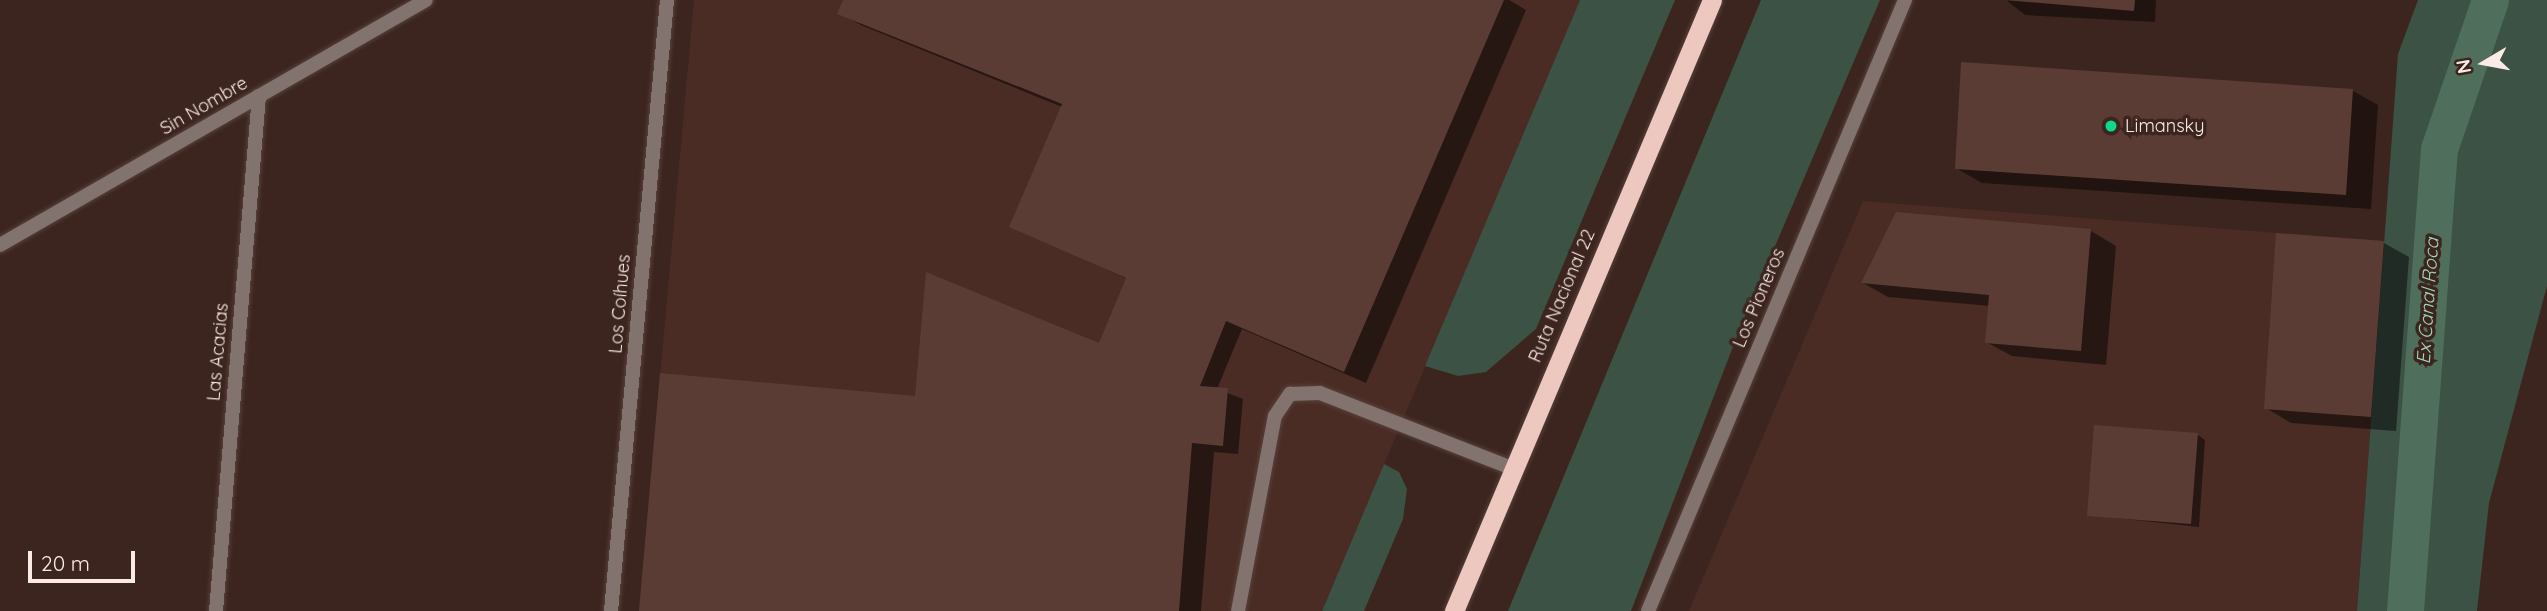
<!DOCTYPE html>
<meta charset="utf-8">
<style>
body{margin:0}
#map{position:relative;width:2547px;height:611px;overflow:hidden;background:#3c251f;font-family:Quicksand,sans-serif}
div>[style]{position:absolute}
.built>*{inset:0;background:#4a2c24}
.green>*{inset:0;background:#3b5244}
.shadow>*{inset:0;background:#0007}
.canal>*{height:37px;margin:-18.5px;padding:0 18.5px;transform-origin:18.5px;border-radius:18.5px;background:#4f6e5b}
.building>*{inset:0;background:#5b3c34}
.roads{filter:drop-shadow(0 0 2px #57413b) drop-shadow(0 0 2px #57413b)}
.service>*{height:14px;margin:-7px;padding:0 7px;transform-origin:7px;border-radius:7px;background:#82736e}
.minor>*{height:14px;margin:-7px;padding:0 7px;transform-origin:7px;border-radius:7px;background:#82736e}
.tertiary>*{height:14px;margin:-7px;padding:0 7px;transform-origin:7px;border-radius:7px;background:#82736e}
.trunk>*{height:19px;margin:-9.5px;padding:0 9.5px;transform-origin:9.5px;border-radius:9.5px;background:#ecc8be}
.dots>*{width:19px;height:19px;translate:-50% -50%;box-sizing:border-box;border:4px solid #3c251f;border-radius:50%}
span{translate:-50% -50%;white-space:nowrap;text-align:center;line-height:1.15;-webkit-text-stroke:7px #3c251f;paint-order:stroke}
.street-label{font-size:18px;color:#fbebe7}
.poi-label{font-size:18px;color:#fbebe7}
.left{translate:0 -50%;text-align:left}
.water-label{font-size:19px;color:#9fd9b7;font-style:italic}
.north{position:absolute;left:2449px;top:28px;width:70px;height:70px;-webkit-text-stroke:5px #3c251f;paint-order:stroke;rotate:260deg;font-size:19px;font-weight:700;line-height:28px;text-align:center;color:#fbebe7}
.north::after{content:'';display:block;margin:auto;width:24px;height:32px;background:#fbebe7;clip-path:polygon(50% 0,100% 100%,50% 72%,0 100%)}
.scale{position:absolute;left:28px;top:551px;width:107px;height:32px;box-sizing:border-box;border:4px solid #fbebe7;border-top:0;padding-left:9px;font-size:21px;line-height:24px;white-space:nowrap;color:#fbebe7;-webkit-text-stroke:5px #3c251f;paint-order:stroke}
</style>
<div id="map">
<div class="built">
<div style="clip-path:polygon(694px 0,1580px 0,1322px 611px,639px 611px)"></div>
<div style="clip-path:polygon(1863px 201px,2384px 241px,2357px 611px,1689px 611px)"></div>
</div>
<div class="green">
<div style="clip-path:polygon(1580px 0,1675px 0,1536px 329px,1486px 372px,1458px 376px,1425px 366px)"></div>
<div style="clip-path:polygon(1761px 0,1880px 0,1741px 326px,1631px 611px,1508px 611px)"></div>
<div style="clip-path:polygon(2418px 0,2547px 0,2547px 286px,2489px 503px,2477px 611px,2357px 611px,2398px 54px)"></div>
<div style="clip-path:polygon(1384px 464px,1399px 472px,1407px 489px,1403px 519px,1364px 611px,1322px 611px)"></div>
</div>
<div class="shadow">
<div style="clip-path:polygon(844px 0,1509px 0,1526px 10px,1366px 383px,1242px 329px,1217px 389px,1243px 399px,1238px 454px,1214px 452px,1201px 611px,640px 611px,917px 397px,1100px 346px,1127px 279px,1011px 226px,1062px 107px,861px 25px,839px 13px)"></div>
<div style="clip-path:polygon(2006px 0,2156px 0,2155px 22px,2025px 15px)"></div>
<div style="clip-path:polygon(2353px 91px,2378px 105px,2371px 209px,1982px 183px,1956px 168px)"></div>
<div style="clip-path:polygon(2091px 231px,2116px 246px,2106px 365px,2012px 356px,1986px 342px,1990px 306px,1888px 297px,1863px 283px)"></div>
<div style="clip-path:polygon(2384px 243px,2409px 257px,2396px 431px,2291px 423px,2266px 408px)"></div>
<div style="clip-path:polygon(2198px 435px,2205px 440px,2199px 527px,2089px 515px)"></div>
</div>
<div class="canal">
<div style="left:2405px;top:611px;width:463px;rotate:-85.8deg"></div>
<div style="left:2439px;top:149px;width:157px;rotate:-71.1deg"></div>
</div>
<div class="building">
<div style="clip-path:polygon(843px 0,1504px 0,1344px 372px,1226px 321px,1200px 386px,1228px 388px,1223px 446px,1192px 443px,1179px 611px,639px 611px,660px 373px,915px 396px,926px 272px,1099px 343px,1126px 278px,1009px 227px,1062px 104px,837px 14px)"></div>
<div style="clip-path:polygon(2004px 0,2135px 0,2134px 11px)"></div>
<div style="clip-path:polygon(1961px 62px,2353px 89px,2346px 195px,1955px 169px)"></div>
<div style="clip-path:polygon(1896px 212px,2091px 229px,2081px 351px,1985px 343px,1989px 295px,1861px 283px)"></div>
<div style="clip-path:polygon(2276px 233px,2384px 241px,2371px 417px,2264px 409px)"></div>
<div style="clip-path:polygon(2094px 425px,2198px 433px,2191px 524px,2087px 516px)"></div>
</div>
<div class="roads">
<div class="service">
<div style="left:1238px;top:611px;width:198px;rotate:-79.3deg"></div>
<div style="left:1275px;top:416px;width:27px;rotate:-56deg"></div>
<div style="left:1290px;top:394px;width:30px;rotate:-2deg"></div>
<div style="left:1320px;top:393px;width:205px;rotate:21.4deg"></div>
</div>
<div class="minor">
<div style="left:0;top:245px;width:491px;rotate:-29.9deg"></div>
<div style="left:216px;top:611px;width:517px;rotate:-85.23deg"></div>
</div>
<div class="tertiary">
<div style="left:611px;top:611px;width:614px;rotate:-84.76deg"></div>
<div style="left:1648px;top:611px;width:663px;rotate:-67.19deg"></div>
</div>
<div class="trunk">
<div style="left:1454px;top:611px;width:663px;rotate:-67.11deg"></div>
</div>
</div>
<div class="dots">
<div style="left:2111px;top:126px;background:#0ed98a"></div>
</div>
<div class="street-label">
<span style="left:204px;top:106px;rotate:-30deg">Sin Nombre</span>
<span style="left:1562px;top:296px;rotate:-67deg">Ruta Nacional 22</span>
<span style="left:1759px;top:298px;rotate:-67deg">Los Pioneros</span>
<span style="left:620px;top:304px;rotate:-85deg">Los Coíhues</span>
<span style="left:218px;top:352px;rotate:-85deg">Las Acacias</span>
</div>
<div class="poi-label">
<span class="left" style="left:2125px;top:126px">Limansky</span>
</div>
<div class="water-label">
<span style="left:2428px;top:301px;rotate:-86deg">Ex Canal Roca</span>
</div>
<div class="north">N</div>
<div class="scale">20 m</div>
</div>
